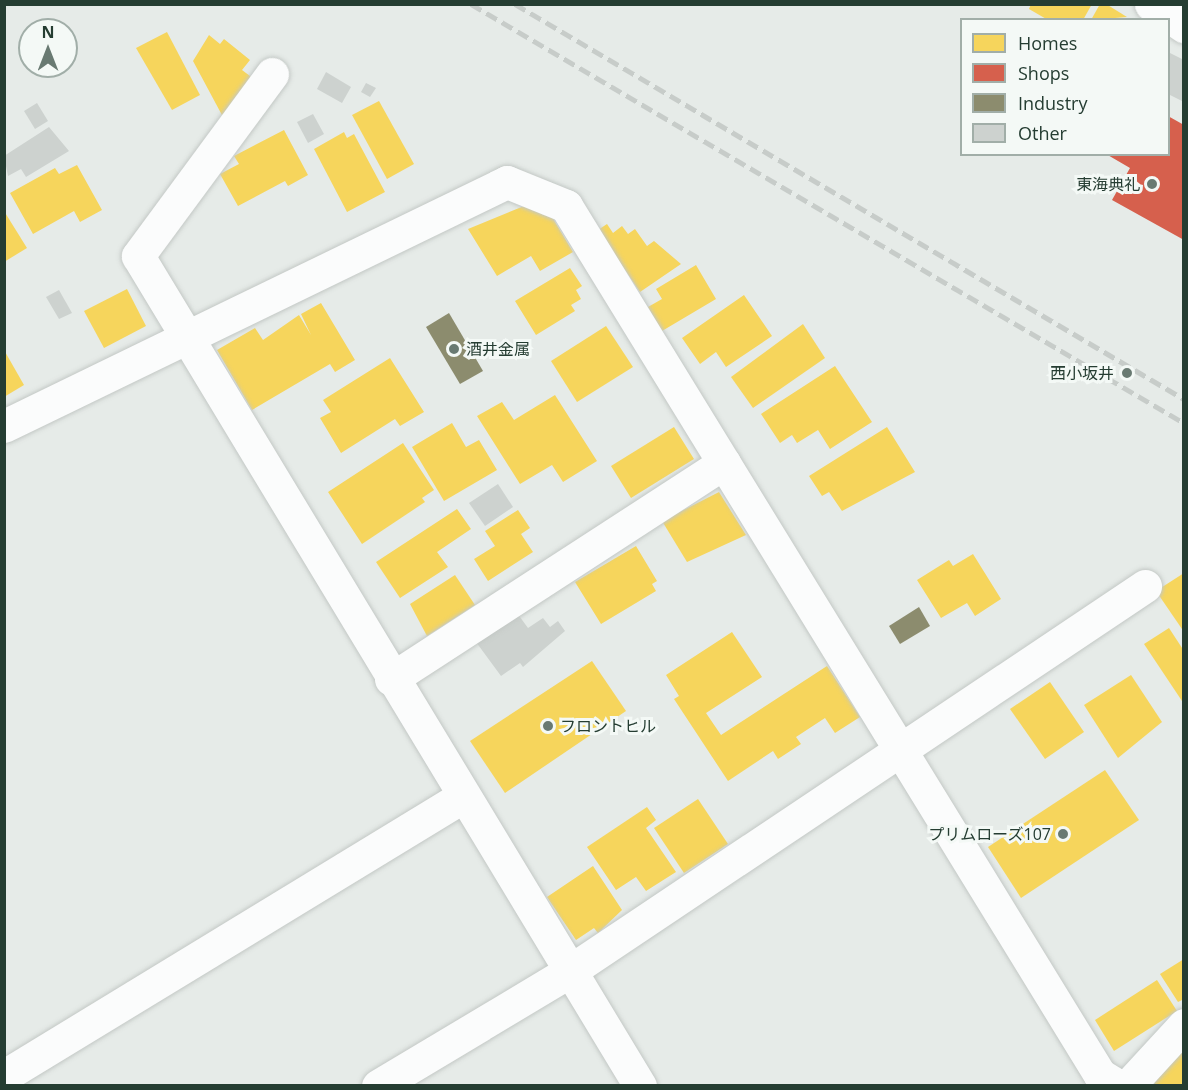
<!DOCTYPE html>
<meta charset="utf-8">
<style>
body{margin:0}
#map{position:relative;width:1188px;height:1090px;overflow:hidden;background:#e6ebe8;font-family:"Open Sans","Noto Sans JP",sans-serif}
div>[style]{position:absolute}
.homes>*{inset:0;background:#f6d55c}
.shops>*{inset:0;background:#d6604d}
.industry>*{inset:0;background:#8c8c6e}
.building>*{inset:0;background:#cdd2cf}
.roads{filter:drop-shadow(0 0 2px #c3c8c5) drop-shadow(0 0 2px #c3c8c5)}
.minor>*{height:33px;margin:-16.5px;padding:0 16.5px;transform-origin:16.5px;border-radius:16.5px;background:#fbfcfc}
.rail>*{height:4.5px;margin-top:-2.25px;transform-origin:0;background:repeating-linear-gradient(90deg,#c7ccc9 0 12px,transparent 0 18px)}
.dots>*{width:16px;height:16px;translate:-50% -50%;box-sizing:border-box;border:3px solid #f4f9f6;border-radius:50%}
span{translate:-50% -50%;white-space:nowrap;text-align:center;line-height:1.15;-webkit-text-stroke:6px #f4f9f6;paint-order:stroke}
.poi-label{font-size:16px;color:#253d32}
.right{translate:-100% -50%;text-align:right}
.left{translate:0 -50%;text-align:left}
.frame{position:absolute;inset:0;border:6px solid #253d32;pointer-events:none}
.legend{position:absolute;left:960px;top:18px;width:210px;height:138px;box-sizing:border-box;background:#f4f9f6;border:2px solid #a1aea8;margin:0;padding:8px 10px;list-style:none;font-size:18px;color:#253d32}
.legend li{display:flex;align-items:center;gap:12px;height:30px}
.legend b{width:30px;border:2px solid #a1aea8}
.north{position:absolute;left:18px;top:18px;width:60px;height:60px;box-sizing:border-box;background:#f4f9f6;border:2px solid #a1aea8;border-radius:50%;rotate:0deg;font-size:16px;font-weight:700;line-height:24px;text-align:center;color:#253d32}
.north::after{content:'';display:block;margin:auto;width:21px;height:27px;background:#697a72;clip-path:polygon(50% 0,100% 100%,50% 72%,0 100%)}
</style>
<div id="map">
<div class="homes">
<div style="clip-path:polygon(1031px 4px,1092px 4px,1083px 20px,1048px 20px,1029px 9px)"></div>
<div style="clip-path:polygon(1100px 4px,1106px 4px,1127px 17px,1091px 20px)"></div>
<div style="clip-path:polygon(167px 32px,200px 95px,172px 110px,136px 48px)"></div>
<div style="clip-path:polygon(209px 35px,220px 44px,224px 39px,250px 60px,242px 70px,254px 79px,223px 117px,193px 61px)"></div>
<div style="clip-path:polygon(379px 101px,414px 164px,387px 179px,352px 115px)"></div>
<div style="clip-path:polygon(284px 130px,308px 175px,288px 186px,285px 181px,238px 206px,220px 174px,239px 164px,234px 156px)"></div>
<div style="clip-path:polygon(344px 132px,347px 138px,354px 134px,385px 192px,347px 212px,314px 149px)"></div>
<div style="clip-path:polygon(77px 165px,102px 210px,80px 222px,74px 211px,33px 234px,10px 193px,55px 168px,59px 174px)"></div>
<div style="clip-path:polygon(529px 204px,543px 215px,549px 212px,573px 252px,540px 271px,531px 256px,497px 276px,468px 229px)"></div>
<div style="clip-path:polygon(4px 211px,27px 248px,4px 262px)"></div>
<div style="clip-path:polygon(607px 224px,613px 233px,622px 226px,628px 234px,635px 229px,647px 246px,654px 241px,681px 264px,640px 292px,598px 230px)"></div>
<div style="clip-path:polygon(696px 265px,716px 299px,662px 331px,648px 307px,662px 299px,656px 289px)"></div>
<div style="clip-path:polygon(570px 268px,582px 286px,576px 290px,581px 299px,571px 305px,575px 311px,536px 335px,515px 301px)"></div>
<div style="clip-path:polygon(127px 289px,146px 326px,104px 348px,84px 311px)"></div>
<div style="clip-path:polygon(744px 295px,772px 336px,726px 367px,716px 352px,700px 364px,682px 338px)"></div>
<div style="clip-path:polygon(321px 303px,355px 360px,335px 372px,330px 364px,252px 410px,217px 350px,255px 328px,263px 340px,299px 315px,311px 335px,301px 314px)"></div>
<div style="clip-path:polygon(803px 324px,825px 358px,753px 408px,731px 377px)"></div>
<div style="clip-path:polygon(606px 326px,633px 367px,577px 402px,551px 361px)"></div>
<div style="clip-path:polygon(4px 350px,24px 385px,4px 397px)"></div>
<div style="clip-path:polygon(390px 358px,424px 412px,400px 426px,395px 419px,341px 453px,320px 418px,331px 412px,323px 400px)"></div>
<div style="clip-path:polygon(835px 366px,872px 422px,830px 449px,818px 430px,797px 443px,792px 435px,780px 443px,761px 414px)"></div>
<div style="clip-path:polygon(555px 395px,597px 461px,563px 482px,552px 465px,520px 484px,477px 416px,502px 402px,514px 420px)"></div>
<div style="clip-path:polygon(452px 423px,466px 447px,479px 440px,497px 470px,444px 501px,412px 447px)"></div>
<div style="clip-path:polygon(674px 427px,694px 459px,631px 498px,611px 466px)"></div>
<div style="clip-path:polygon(887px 427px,915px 472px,842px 511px,829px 492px,822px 496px,809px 476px)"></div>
<div style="clip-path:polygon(403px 443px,434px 490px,422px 498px,425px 502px,362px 544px,328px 492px)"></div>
<div style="clip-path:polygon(719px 492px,746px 535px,687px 562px,662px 521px)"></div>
<div style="clip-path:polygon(457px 509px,471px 529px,437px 552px,448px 567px,400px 598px,376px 562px)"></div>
<div style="clip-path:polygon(518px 510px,530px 528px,521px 534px,533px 552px,488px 581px,474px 559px,495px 546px,485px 531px)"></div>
<div style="clip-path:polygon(636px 546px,657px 581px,652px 584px,656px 591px,601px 624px,575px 582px)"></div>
<div style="clip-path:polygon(973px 554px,1001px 599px,975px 616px,967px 603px,941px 618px,917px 580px,949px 560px,953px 566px)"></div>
<div style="clip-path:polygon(1184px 573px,1184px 632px,1156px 591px)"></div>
<div style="clip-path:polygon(455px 575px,475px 605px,427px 636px,410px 604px)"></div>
<div style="clip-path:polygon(1169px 628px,1184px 651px,1184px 704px,1144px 644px)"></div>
<div style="clip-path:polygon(732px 632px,762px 677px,706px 713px,721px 735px,827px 666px,860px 717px,835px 733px,825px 718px,796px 737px,801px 744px,778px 759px,773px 751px,728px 781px,674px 699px,679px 696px,666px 675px)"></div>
<div style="clip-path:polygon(592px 661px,626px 711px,505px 793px,470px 741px)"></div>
<div style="clip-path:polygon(1131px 675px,1162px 722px,1118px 758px,1084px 705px)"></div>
<div style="clip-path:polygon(1050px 682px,1084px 732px,1045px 759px,1010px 709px)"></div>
<div style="clip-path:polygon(1105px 770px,1139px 820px,1021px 898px,988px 847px)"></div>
<div style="clip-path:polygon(698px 799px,728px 844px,684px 873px,654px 828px)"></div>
<div style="clip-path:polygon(647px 807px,656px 820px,646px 828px,676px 872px,646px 891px,636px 877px,616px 890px,587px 847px)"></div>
<div style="clip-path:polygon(593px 866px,622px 910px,598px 933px,594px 928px,576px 940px,547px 897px)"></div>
<div style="clip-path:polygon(1184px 959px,1184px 999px,1178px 1002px,1160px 974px)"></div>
<div style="clip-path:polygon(1157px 980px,1177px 1011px,1114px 1051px,1095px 1020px)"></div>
<div style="clip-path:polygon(1184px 1050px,1184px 1086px,1157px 1086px,1154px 1083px)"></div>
</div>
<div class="shops">
<div style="clip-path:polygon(1168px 116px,1184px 125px,1184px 240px,1112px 200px,1130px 168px,1106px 154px,1168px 154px)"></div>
</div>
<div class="industry">
<div style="clip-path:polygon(449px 313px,483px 371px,460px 384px,426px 327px)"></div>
<div style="clip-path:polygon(919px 607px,930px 626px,900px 644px,889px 626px)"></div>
</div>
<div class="building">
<div style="clip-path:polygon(1168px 52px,1184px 60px,1184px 102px,1168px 94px)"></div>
<div style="clip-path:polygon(326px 72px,351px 87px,342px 103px,317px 89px)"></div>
<div style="clip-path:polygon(366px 83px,376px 88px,370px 97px,361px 92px)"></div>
<div style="clip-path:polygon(37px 103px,48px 121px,35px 129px,24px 111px)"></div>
<div style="clip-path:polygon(313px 114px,324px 134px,308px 143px,297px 122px)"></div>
<div style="clip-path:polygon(49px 127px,69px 151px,26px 177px,21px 169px,8px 176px,4px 156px)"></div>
<div style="clip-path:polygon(59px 290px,72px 313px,59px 319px,46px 297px)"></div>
<div style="clip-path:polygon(498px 484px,513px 507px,485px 526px,469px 503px)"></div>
<div style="clip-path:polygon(517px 613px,528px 628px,543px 618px,550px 627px,558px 621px,565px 631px,523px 667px,520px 663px,501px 676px,476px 642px)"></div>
</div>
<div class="roads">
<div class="minor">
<div style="left:1151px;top:4px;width:40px;rotate:34deg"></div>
<div style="left:272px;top:74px;width:226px;rotate:126.4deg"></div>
<div style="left:138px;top:256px;width:970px;rotate:58.83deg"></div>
<div style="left:4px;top:426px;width:559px;rotate:-25.88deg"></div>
<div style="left:507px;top:182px;width:64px;rotate:22.1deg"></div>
<div style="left:566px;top:206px;width:1020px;rotate:58.43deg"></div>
<div style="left:1100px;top:1075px;width:21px;rotate:31deg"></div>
<div style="left:391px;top:679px;width:397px;rotate:-33deg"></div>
<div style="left:4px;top:1076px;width:536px;rotate:-31.35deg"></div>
<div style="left:378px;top:1086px;width:224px;rotate:-30.9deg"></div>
<div style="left:570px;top:971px;width:692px;rotate:-33.8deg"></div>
<div style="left:1128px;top:1086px;width:83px;rotate:-47.4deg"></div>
</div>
</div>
<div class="rail">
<div style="left:471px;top:4px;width:827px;rotate:30.44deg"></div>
<div style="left:515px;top:4px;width:777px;rotate:30.56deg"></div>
</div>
<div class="dots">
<div style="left:1152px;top:184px;background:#697a72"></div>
<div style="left:454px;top:349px;background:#697a72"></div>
<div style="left:1127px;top:373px;background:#697a72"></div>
<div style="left:548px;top:726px;background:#697a72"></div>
<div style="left:1063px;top:834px;background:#697a72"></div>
</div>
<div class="poi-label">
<span class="right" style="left:1140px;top:184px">東海典礼</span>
<span class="left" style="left:466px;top:349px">酒井金属</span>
<span class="right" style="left:1114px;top:373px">西小坂井</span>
<span class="left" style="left:560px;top:726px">フロントヒル</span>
<span class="right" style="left:1051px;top:834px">プリムローズ107</span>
</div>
<div class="frame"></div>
<ul class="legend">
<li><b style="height:16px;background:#f6d55c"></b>Homes</li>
<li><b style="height:16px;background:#d6604d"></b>Shops</li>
<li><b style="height:16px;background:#8c8c6e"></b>Industry</li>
<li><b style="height:16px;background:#cdd2cf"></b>Other</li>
</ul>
<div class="north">N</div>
</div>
